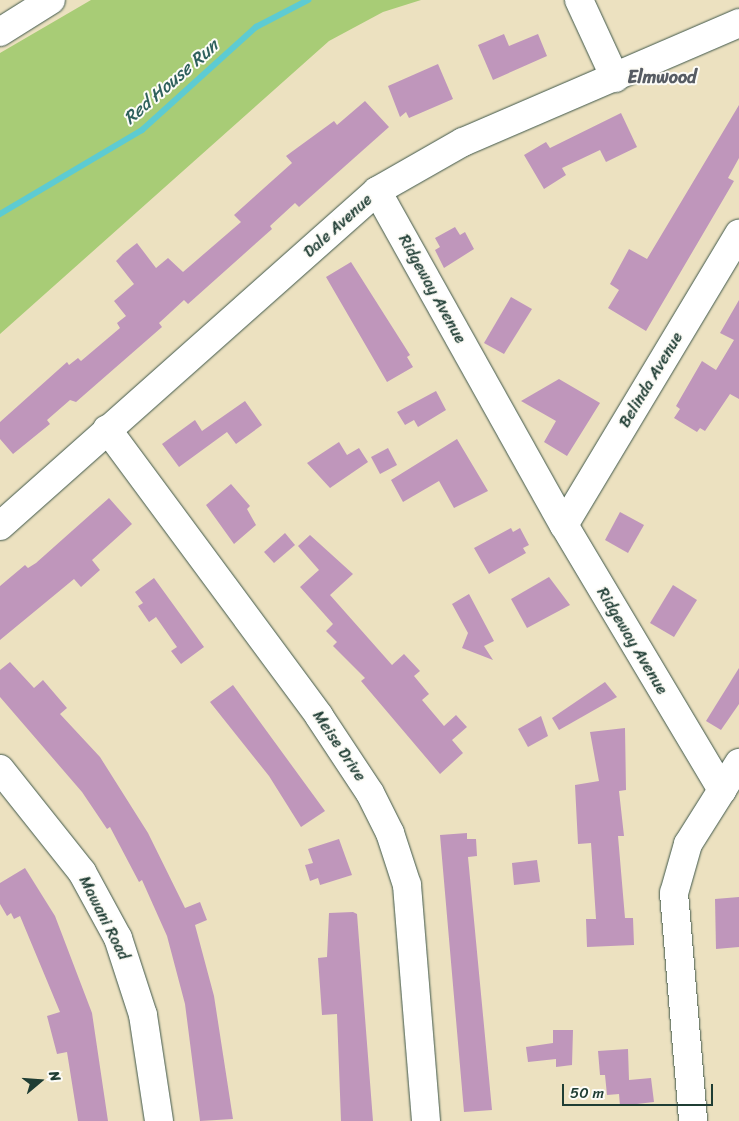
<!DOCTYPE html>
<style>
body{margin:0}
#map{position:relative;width:739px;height:1121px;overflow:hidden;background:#ece1c0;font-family:Sriracha,sans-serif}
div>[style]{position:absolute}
.green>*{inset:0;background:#a8cc76}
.stream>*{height:6px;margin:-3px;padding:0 3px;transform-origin:3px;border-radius:3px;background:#5dcbd2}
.building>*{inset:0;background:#bf96bb}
.roads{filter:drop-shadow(0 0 1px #3e5649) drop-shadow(0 0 1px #3e5649)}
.minor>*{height:28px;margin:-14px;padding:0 14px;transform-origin:14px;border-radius:14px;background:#fff}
span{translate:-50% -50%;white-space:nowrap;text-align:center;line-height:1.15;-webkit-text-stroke:4px #fdfcf7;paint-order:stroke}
.street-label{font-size:16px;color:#1f3d34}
.neighbourhood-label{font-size:18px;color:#575c63;font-weight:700}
.water-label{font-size:18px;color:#2e605c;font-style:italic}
.north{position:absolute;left:15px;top:1056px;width:50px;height:50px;-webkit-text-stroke:4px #fdfcf7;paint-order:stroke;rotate:72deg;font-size:14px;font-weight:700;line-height:20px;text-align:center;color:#1f3d34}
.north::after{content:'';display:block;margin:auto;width:18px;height:22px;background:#1f3d34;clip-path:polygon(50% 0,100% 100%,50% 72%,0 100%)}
.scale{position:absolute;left:562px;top:1084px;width:151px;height:22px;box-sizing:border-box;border:2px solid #1f3d34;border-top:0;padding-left:6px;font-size:15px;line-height:18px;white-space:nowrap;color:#1f3d34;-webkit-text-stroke:4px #fdfcf7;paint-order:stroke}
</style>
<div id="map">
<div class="green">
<div style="clip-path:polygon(91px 0,421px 0,383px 12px,329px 41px,0 334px,0 53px)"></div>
</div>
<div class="stream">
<div style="left:0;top:214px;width:165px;rotate:-30.6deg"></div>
<div style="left:142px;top:130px;width:154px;rotate:-42.1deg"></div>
<div style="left:256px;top:27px;width:59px;rotate:-27.4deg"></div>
</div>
<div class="building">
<div style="clip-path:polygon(504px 34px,509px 46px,538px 34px,547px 56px,493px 80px,478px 45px)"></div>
<div style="clip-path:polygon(438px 64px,453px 99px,409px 118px,406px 112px,400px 117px,388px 86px)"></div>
<div style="clip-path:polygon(365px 101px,389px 127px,299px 207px,295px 203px,270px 226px,272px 229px,188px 304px,184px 300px,159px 323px,162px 327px,76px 402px,70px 400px,47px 420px,50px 424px,13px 454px,0 439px,0 422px,67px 362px,69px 365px,78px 358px,81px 361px,120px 328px,117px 323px,126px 316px,114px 301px,134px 284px,116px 261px,123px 254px,137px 243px,156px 268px,168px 258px,183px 272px,241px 222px,234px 215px,292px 163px,286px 156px,334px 121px,337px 125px)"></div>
<div style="clip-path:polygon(739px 105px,739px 158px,728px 178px,734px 181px,646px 331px,608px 308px,619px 290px,610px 284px,629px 249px,647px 259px)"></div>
<div style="clip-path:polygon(621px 113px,637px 147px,606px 162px,600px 150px,562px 168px,566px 175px,544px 189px,524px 155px,546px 142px,550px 148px)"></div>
<div style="clip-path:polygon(455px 227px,460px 235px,465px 232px,474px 249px,444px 268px,435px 250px,440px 247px,435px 238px)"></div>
<div style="clip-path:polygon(351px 262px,410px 355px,407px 357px,413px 367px,387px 382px,326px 277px)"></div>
<div style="clip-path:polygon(511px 297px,532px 309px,504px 354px,484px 343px)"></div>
<div style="clip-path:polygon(739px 300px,739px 399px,730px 394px,705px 431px,700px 428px,697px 432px,674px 418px,680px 409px,676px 406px,702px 361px,716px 370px,734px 340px,720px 333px)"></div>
<div style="clip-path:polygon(559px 379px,600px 403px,567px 456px,544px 442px,556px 421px,521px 401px)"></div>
<div style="clip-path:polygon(436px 391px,446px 410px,418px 427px,414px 420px,405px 425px,397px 412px)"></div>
<div style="clip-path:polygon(245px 401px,262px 425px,236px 444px,227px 432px,179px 467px,162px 444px,195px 420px,202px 431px)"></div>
<div style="clip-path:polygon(457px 439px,488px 491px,454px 508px,439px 481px,403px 502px,391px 480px)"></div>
<div style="clip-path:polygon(339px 442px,347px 455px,359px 448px,368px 462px,330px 488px,307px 463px)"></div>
<div style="clip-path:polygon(388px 448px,397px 465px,380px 474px,371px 457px)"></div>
<div style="clip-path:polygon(231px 484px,250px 506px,247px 509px,256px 525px,234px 544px,206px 505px)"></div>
<div style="clip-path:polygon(109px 498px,132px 524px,92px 560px,100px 570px,81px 587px,74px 579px,0 640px,0 586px,25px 565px,28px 568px,36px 563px)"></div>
<div style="clip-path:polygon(620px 512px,644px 525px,628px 553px,605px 540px)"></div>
<div style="clip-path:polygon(511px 528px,513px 532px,520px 528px,529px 545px,523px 548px,526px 553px,489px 574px,474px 548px)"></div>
<div style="clip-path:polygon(285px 533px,295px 545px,274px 563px,264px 552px)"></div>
<div style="clip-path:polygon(310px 535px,353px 574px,330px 595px,392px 665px,404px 654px,420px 671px,414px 676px,429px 694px,422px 700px,444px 726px,456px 715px,467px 727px,452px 740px,463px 753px,440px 774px,361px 681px,365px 678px,333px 646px,337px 642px,326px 631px,333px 624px,300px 587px,319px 570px,298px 546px)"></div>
<div style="clip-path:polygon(549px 577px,570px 605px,527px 628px,511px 599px)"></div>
<div style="clip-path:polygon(154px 578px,204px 647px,181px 664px,171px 651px,177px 647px,156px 617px,149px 622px,138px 606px,143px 603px,135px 592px)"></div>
<div style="clip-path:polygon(673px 585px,697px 600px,674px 637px,650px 623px)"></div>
<div style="clip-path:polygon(469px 594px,494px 641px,484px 646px,493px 660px,462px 648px,468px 633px,452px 604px)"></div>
<div style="clip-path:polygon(10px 662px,34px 688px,43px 680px,67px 708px,60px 714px,100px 757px,148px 833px,185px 908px,200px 902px,207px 920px,195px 925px,214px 996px,233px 1119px,200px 1121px,185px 1004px,167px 936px,142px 880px,139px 882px,110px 827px,107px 829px,82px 792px,0 697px,0 670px)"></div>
<div style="clip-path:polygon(739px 668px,739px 704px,721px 730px,706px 721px)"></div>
<div style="clip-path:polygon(605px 682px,617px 697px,559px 730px,552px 718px)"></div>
<div style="clip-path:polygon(233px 685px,325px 811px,301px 827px,269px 776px,210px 702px)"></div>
<div style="clip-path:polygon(541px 716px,548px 736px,528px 747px,518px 729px)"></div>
<div style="clip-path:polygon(625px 728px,626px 790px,619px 791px,624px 836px,618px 836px,625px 918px,633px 918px,634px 945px,587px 947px,586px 919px,596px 919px,591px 843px,578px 844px,575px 785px,599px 781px,590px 732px)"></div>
<div style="clip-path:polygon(467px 833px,467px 839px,476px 839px,477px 856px,468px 857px,492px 1110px,464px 1112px,440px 835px)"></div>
<div style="clip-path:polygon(339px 839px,352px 875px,320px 885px,318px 878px,310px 881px,305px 865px,313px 863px,308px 849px)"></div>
<div style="clip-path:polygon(537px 860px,540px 882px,514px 885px,512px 863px)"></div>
<div style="clip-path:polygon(25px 868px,55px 916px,92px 1013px,108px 1121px,78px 1121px,67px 1052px,57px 1054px,47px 1016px,60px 1012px,20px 916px,14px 919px,11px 913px,7px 916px,0 904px,0 883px)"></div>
<div style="clip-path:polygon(739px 897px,739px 947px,716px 949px,715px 899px)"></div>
<div style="clip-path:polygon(353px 912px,357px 914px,373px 1121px,341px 1121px,337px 1014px,322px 1015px,318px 958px,327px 957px,329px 913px)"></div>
<div style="clip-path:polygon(553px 1030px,573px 1030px,572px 1065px,556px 1067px,556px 1059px,528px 1062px,526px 1047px,553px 1043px)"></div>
<div style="clip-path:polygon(628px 1049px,629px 1080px,651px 1078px,654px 1102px,620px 1106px,619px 1094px,607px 1095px,605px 1075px,600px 1075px,598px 1051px)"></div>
</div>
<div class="roads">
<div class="minor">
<div style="left:579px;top:0;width:86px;rotate:65.2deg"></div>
<div style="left:0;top:32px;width:60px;rotate:-32.1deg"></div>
<div style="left:377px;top:191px;width:383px;rotate:60.8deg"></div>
<div style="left:564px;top:525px;width:309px;rotate:59.2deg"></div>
<div style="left:722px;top:790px;width:64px;rotate:122.2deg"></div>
<div style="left:688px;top:844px;width:51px;rotate:105.9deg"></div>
<div style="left:674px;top:893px;width:229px;rotate:85.2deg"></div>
<div style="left:107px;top:429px;width:357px;rotate:53.5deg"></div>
<div style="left:319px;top:716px;width:92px;rotate:56.5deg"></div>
<div style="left:370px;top:793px;width:45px;rotate:63.4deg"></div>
<div style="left:390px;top:833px;width:55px;rotate:71.9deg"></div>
<div style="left:407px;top:885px;width:237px;rotate:85.4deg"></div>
<div style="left:564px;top:525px;width:340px;rotate:-59deg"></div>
<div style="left:0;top:526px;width:504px;rotate:-41.62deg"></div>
<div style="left:377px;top:191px;width:99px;rotate:-29.7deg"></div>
<div style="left:463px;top:142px;width:301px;rotate:-23.3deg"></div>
<div style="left:0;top:769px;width:132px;rotate:51.5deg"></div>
<div style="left:82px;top:872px;width:75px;rotate:61.4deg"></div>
<div style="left:118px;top:938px;width:81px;rotate:72deg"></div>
<div style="left:143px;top:1015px;width:107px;rotate:81.4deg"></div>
<div style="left:722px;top:790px;width:32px;rotate:-58deg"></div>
</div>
</div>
<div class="street-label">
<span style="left:338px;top:226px;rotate:-42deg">Dale Avenue</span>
<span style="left:432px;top:289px;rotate:61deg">Ridgeway Avenue</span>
<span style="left:651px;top:380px;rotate:-59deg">Belinda Avenue</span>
<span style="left:632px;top:641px;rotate:59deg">Ridgeway Avenue</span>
<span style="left:339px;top:746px;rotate:56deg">Meise Drive</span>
<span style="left:104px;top:918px;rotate:63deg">Mawani Road</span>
</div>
<div class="neighbourhood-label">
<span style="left:662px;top:77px">Elmwood</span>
</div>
<div class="water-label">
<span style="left:171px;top:82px;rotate:-41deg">Red House Run</span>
</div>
<div class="north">N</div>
<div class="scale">50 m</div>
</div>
